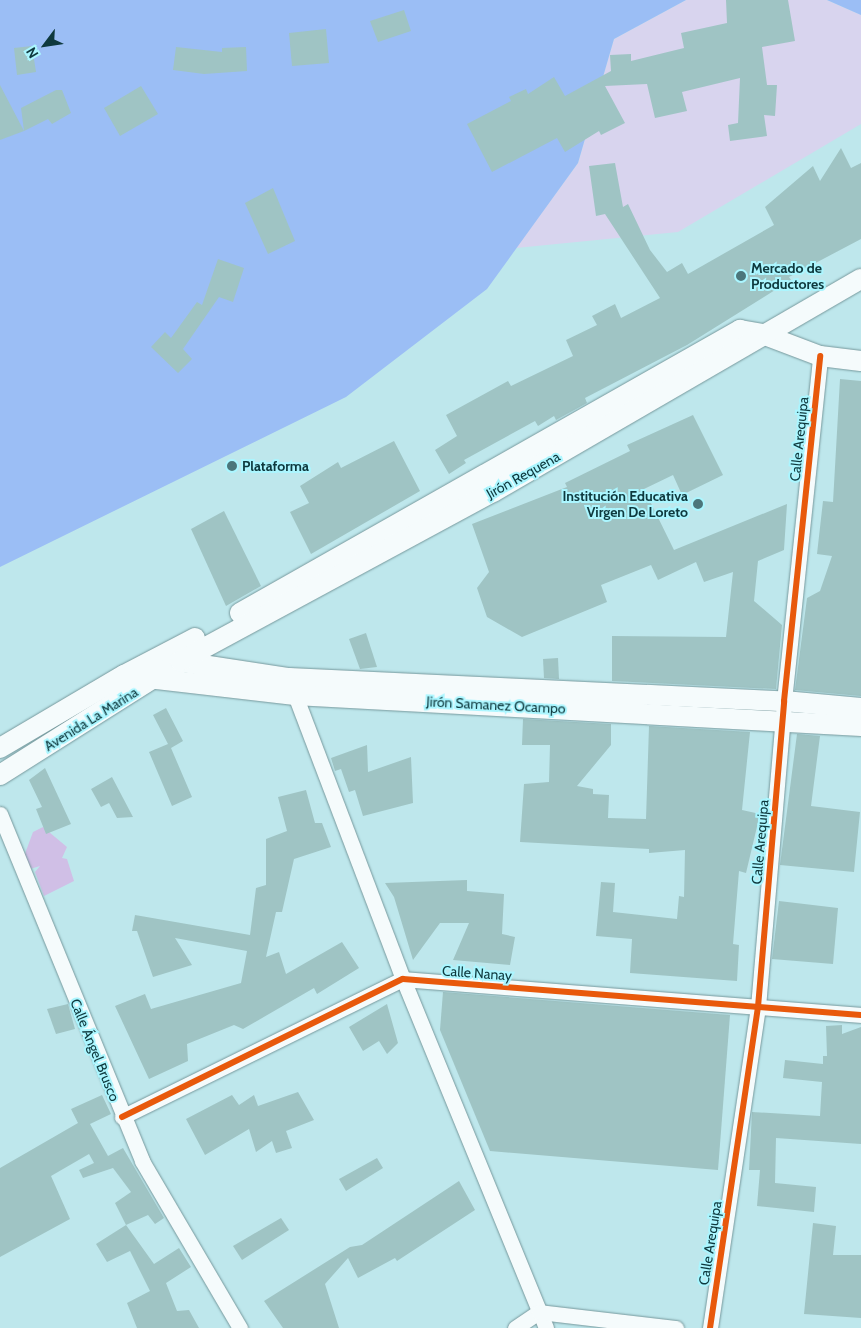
<!DOCTYPE html>
<meta charset="utf-8">
<style>
body{margin:0}
#map{position:relative;width:861px;height:1328px;overflow:hidden;background:#bee7ec;font-family:Cabin,sans-serif}
div>[style]{position:absolute}
.green>*{inset:0;background:#d8d4ee}
.forest>*{inset:0;background:#d0bfe6}
.water>*{inset:0;background:#9bbef5}
.building>*{inset:0;background:#9fc4c4}
.roads{filter:drop-shadow(0 0 1px #76989c) drop-shadow(0 0 1px #76989c)}
.street>*{height:15px;margin:-7.5px;padding:0 7.5px;transform-origin:7.5px;border-radius:7.5px;background:#f5fbfc}
.secondary>*{height:20px;margin:-10px;padding:0 10px;transform-origin:10px;border-radius:10px;background:#f5fbfc}
.cycleway>*{height:6px;margin:-3px;padding:0 3px;transform-origin:3px;border-radius:3px;background:#e8590c}
.dots>*{width:14px;height:14px;translate:-50% -50%;box-sizing:border-box;border:2px solid #abf6ff;border-radius:50%}
span{translate:-50% -50%;white-space:nowrap;text-align:center;line-height:1.15;-webkit-text-stroke:4px #abf6ff;paint-order:stroke}
.poi-label{font-size:14px;color:#0e393e;font-weight:700}
.left{translate:0 -50%;text-align:left}
.right{translate:-100% -50%;text-align:right}
.street-label{font-size:14px;color:#0e393e}
.north{position:absolute;left:20px;top:20px;width:50px;height:50px;-webkit-text-stroke:4px #abf6ff;paint-order:stroke;rotate:239deg;font-size:14px;font-weight:700;line-height:20px;text-align:center;color:#0e393e}
.north::after{content:'';display:block;margin:auto;width:18px;height:22px;background:#0e393e;clip-path:polygon(50% 0,100% 100%,50% 72%,0 100%)}
</style>
<div id="map">
<div class="green">
<div style="clip-path:polygon(686px 0,827px 0,861px 15px,861px 124px,678px 232px,516px 248px,578px 163px,614px 39px)"></div>
</div>
<div class="forest">
<div style="clip-path:polygon(43px 827px,67px 847px,62px 858px,67px 859px,74px 881px,44px 896px,35px 872px,40px 866px,30px 869px,23px 859px,33px 832px)"></div>
</div>
<div class="water">
<div style="clip-path:polygon(0 0,686px 0,614px 39px,578px 163px,487px 289px,346px 397px,0 567px)"></div>
<div style="clip-path:polygon(827px 0,861px 0,861px 15px)"></div>
</div>
<div class="building">
<div style="clip-path:polygon(726px 0,788px 0,795px 41px,762px 47px,767px 85px,777px 85px,775px 116px,764px 115px,767px 136px,730px 141px,728px 125px,738px 123px,740px 78px,682px 92px,687px 111px,655px 118px,647px 84px,605px 86px,625px 123px,601px 135px,599px 131px,565px 152px,557px 138px,492px 172px,467px 124px,511px 101px,509px 97px,526px 89px,528px 94px,554px 77px,565px 96px,611px 71px,610px 55px,631px 54px,631px 61px,684px 48px,681px 33px,727px 23px)"></div>
<div style="clip-path:polygon(404px 10px,411px 31px,378px 42px,370px 21px)"></div>
<div style="clip-path:polygon(326px 29px,329px 63px,292px 66px,289px 33px)"></div>
<div style="clip-path:polygon(32px 46px,36px 72px,17px 75px,14px 48px)"></div>
<div style="clip-path:polygon(176px 47px,222px 52px,222px 48px,246px 47px,247px 71px,204px 74px,173px 70px)"></div>
<div style="clip-path:polygon(0 85px,24px 131px,0 140px)"></div>
<div style="clip-path:polygon(141px 86px,158px 114px,120px 136px,104px 108px)"></div>
<div style="clip-path:polygon(56px 90px,62px 90px,71px 113px,52px 124px,48px 119px,24px 131px,21px 108px)"></div>
<div style="clip-path:polygon(841px 148px,851px 168px,861px 163px,861px 239px,789px 277px,791px 280px,687px 345px,585px 398px,587px 403px,556px 420px,554px 416px,538px 426px,535px 421px,464px 460px,466px 463px,449px 474px,435px 450px,457px 436px,446px 415px,508px 381px,511px 386px,573px 356px,566px 340px,597px 325px,592px 316px,615px 304px,621px 318px,660px 298px,605px 214px,596px 216px,589px 166px,615px 163px,623px 207px,628px 204px,650px 250px,667px 272px,682px 263px,688px 274px,774px 225px,765px 207px,813px 166px,820px 181px)"></div>
<div style="clip-path:polygon(273px 188px,295px 241px,268px 254px,245px 203px)"></div>
<div style="clip-path:polygon(218px 259px,244px 268px,233px 302px,219px 297px,183px 349px,192px 359px,178px 373px,151px 347px,165px 332px,171px 338px,197px 302px,202px 305px)"></div>
<div style="clip-path:polygon(840px 379px,861px 381px,861px 696px,795px 690px,807px 598px,820px 591px,832px 556px,817px 554px,823px 501px,833px 502px)"></div>
<div style="clip-path:polygon(693px 415px,723px 475px,682px 495px,673px 475px,644px 489px,674px 550px,787px 504px,784px 550px,758px 561px,754px 601px,782px 625px,776px 689px,612px 681px,612px 636px,726px 637px,733px 572px,704px 582px,696px 562px,658px 580px,651px 565px,601px 585px,607px 602px,522px 637px,487px 617px,477px 588px,489px 572px,472px 524px,567px 487px,565px 483px,630px 451px,627px 445px)"></div>
<div style="clip-path:polygon(394px 441px,420px 491px,311px 554px,290px 512px,309px 503px,300px 486px,338px 462px,341px 468px)"></div>
<div style="clip-path:polygon(224px 511px,261px 586px,226px 606px,191px 529px)"></div>
<div style="clip-path:polygon(366px 633px,377px 667px,360px 669px,349px 639px)"></div>
<div style="clip-path:polygon(558px 658px,559px 679px,544px 678px,543px 659px)"></div>
<div style="clip-path:polygon(166px 708px,183px 741px,171px 748px,192px 797px,172px 806px,149px 752px,168px 744px,153px 715px)"></div>
<div style="clip-path:polygon(523px 719px,611px 724px,611px 745px,577px 786px,593px 789px,593px 794px,609px 795px,608px 818px,646px 819px,649px 726px,750px 732px,742px 810px,760px 814px,746px 873px,739px 871px,733px 944px,739px 945px,737px 981px,630px 973px,632px 939px,596px 936px,601px 882px,615px 883px,613px 912px,677px 919px,679px 896px,684px 897px,685px 850px,649px 853px,649px 849px,520px 842px,524px 784px,549px 782px,550px 745px,522px 745px)"></div>
<div style="clip-path:polygon(797px 734px,820px 736px,811px 806px,860px 812px,854px 872px,780px 865px)"></div>
<div style="clip-path:polygon(367px 745px,368px 772px,411px 757px,413px 803px,363px 816px,355px 790px,349px 792px,341px 769px,335px 771px,331px 758px)"></div>
<div style="clip-path:polygon(45px 768px,71px 824px,46px 834px,36px 809px,42px 807px,29px 780px)"></div>
<div style="clip-path:polygon(112px 777px,133px 817px,117px 818px,109px 803px,101px 807px,91px 789px)"></div>
<div style="clip-path:polygon(306px 790px,315px 823px,322px 823px,331px 847px,294px 859px,282px 912px,276px 912px,266px 957px,279px 952px,286px 974px,342px 942px,359px 968px,317px 994px,314px 988px,243px 1029px,234px 1025px,187px 1044px,188px 1061px,149px 1079px,115px 1006px,145px 994px,151px 1009px,241px 983px,247px 951px,175px 938px,192px 965px,153px 977px,137px 931px,132px 931px,135px 915px,250px 935px,256px 888px,266px 885px,266px 839px,287px 831px,278px 797px)"></div>
<div style="clip-path:polygon(467px 880px,467px 891px,504px 894px,502px 934px,515px 937px,510px 965px,453px 960px,469px 923px,440px 923px,413px 960px,394px 897px,385px 883px)"></div>
<div style="clip-path:polygon(779px 901px,838px 908px,833px 964px,772px 959px)"></div>
<div style="clip-path:polygon(443px 992px,730px 1015px,718px 1170px,490px 1151px,440px 1030px)"></div>
<div style="clip-path:polygon(68px 1004px,75px 1029px,56px 1034px,47px 1009px)"></div>
<div style="clip-path:polygon(387px 1004px,398px 1043px,387px 1054px,379px 1041px,363px 1051px,349px 1027px)"></div>
<div style="clip-path:polygon(842px 1025px,842px 1034px,861px 1027px,861px 1144px,776px 1138px,775px 1183px,816px 1187px,814px 1212px,757px 1206px,760px 1170px,749px 1170px,752px 1112px,820px 1116px,822px 1082px,783px 1078px,785px 1060px,823px 1064px,823px 1056px,827px 1056px,826px 1026px)"></div>
<div style="clip-path:polygon(298px 1092px,314px 1120px,286px 1131px,292px 1148px,276px 1153px,272px 1141px,256px 1152px,249px 1129px,205px 1155px,186px 1119px,232px 1095px,239px 1105px,254px 1095px,258px 1106px)"></div>
<div style="clip-path:polygon(102px 1095px,111px 1114px,90px 1124px,108px 1156px,123px 1148px,164px 1218px,155px 1224px,148px 1215px,126px 1225px,115px 1203px,131px 1192px,113px 1168px,83px 1178px,79px 1170px,94px 1163px,89px 1154px,51px 1176px,70px 1219px,0 1257px,0 1168px,78px 1123px,71px 1109px)"></div>
<div style="clip-path:polygon(377px 1158px,383px 1168px,346px 1191px,339px 1179px)"></div>
<div style="clip-path:polygon(459px 1181px,475px 1210px,397px 1261px,395px 1258px,358px 1278px,348px 1258px,325px 1284px,339px 1328px,283px 1328px,264px 1301px,350px 1247px,362px 1245px)"></div>
<div style="clip-path:polygon(281px 1218px,289px 1230px,242px 1260px,233px 1246px)"></div>
<div style="clip-path:polygon(813px 1223px,836px 1226px,833px 1255px,861px 1255px,861px 1318px,804px 1314px)"></div>
<div style="clip-path:polygon(126px 1225px,154px 1264px,179px 1248px,191px 1267px,166px 1283px,177px 1311px,189px 1310px,199px 1328px,137px 1328px,127px 1303px,150px 1291px,130px 1251px,107px 1262px,96px 1244px)"></div>
</div>
<div class="roads">
<div class="street">
<div style="left:292px;top:687px;width:312px;rotate:69.2deg"></div>
<div style="left:403px;top:979px;width:377px;rotate:67.7deg"></div>
<div style="left:0;top:814px;width:375px;rotate:67.7deg"></div>
<div style="left:142px;top:1161px;width:194px;rotate:59.6deg"></div>
<div style="left:122px;top:1117px;width:313px;rotate:-26.2deg"></div>
<div style="left:403px;top:979px;width:459px;rotate:4.5deg"></div>
<div style="left:515px;top:1328px;width:29px;rotate:-34deg"></div>
<div style="left:539px;top:1312px;width:138px;rotate:6.7deg"></div>
<div style="left:710px;top:1328px;width:325px;rotate:-81.5deg"></div>
<div style="left:758px;top:1007px;width:307px;rotate:-85.1deg"></div>
<div style="left:784px;top:701px;width:347px;rotate:-84deg"></div>
</div>
<div class="secondary">
<div style="left:240px;top:613px;width:575px;rotate:-29.51deg"></div>
<div style="left:740px;top:330px;width:22px;rotate:10deg"></div>
<div style="left:762px;top:334px;width:62px;rotate:20.8deg"></div>
<div style="left:820px;top:356px;width:41px;rotate:7deg"></div>
<div style="left:176px;top:661px;width:114px;rotate:8.6deg"></div>
<div style="left:289px;top:678px;width:496px;rotate:2.7deg"></div>
<div style="left:784px;top:701px;width:77px;rotate:5.2deg"></div>
<div style="left:148px;top:678px;width:148px;rotate:6.6deg"></div>
<div style="left:295px;top:695px;width:567px;rotate:3.13deg"></div>
<div style="left:0;top:748px;width:144px;rotate:-30.5deg"></div>
<div style="left:124px;top:675px;width:80px;rotate:-27.5deg"></div>
<div style="left:0;top:775px;width:213px;rotate:-32.3deg"></div>
<div style="left:180px;top:661px;width:356px;rotate:-28.4deg"></div>
<div style="left:493px;top:492px;width:425px;rotate:-30.1deg"></div>
</div>
</div>
<div class="cycleway">
<div style="left:122px;top:1117px;width:313px;rotate:-26.2deg"></div>
<div style="left:403px;top:979px;width:459px;rotate:4.5deg"></div>
<div style="left:710px;top:1328px;width:325px;rotate:-81.5deg"></div>
<div style="left:758px;top:1007px;width:307px;rotate:-85.1deg"></div>
<div style="left:784px;top:701px;width:347px;rotate:-84deg"></div>
</div>
<div class="dots">
<div style="left:741px;top:276px;background:#4c767b"></div>
<div style="left:232px;top:466px;background:#4c767b"></div>
<div style="left:698px;top:504px;background:#4c767b"></div>
</div>
<div class="poi-label">
<span class="left" style="left:751px;top:276px">Mercado de<br>Productores</span>
<span class="left" style="left:242px;top:466px">Plataforma</span>
<span class="right" style="left:688px;top:504px">Institución Educativa<br>Virgen De Loreto</span>
</div>
<div class="street-label">
<span style="left:799px;top:439px;rotate:-84deg">Calle Arequipa</span>
<span style="left:523px;top:475px;rotate:-29deg">Jirón Requena</span>
<span style="left:496px;top:705px;rotate:3deg">Jirón Samanez Ocampo</span>
<span style="left:91px;top:719px;rotate:-32deg">Avenida La Marina</span>
<span style="left:760px;top:842px;rotate:-85deg">Calle Arequipa</span>
<span style="left:477px;top:973px;rotate:4deg">Calle Nanay</span>
<span style="left:95px;top:1050px;rotate:68deg">Calle Ángel Brusco</span>
<span style="left:710px;top:1243px;rotate:-81deg">Calle Arequipa</span>
</div>
<div class="north">N</div>
</div>
